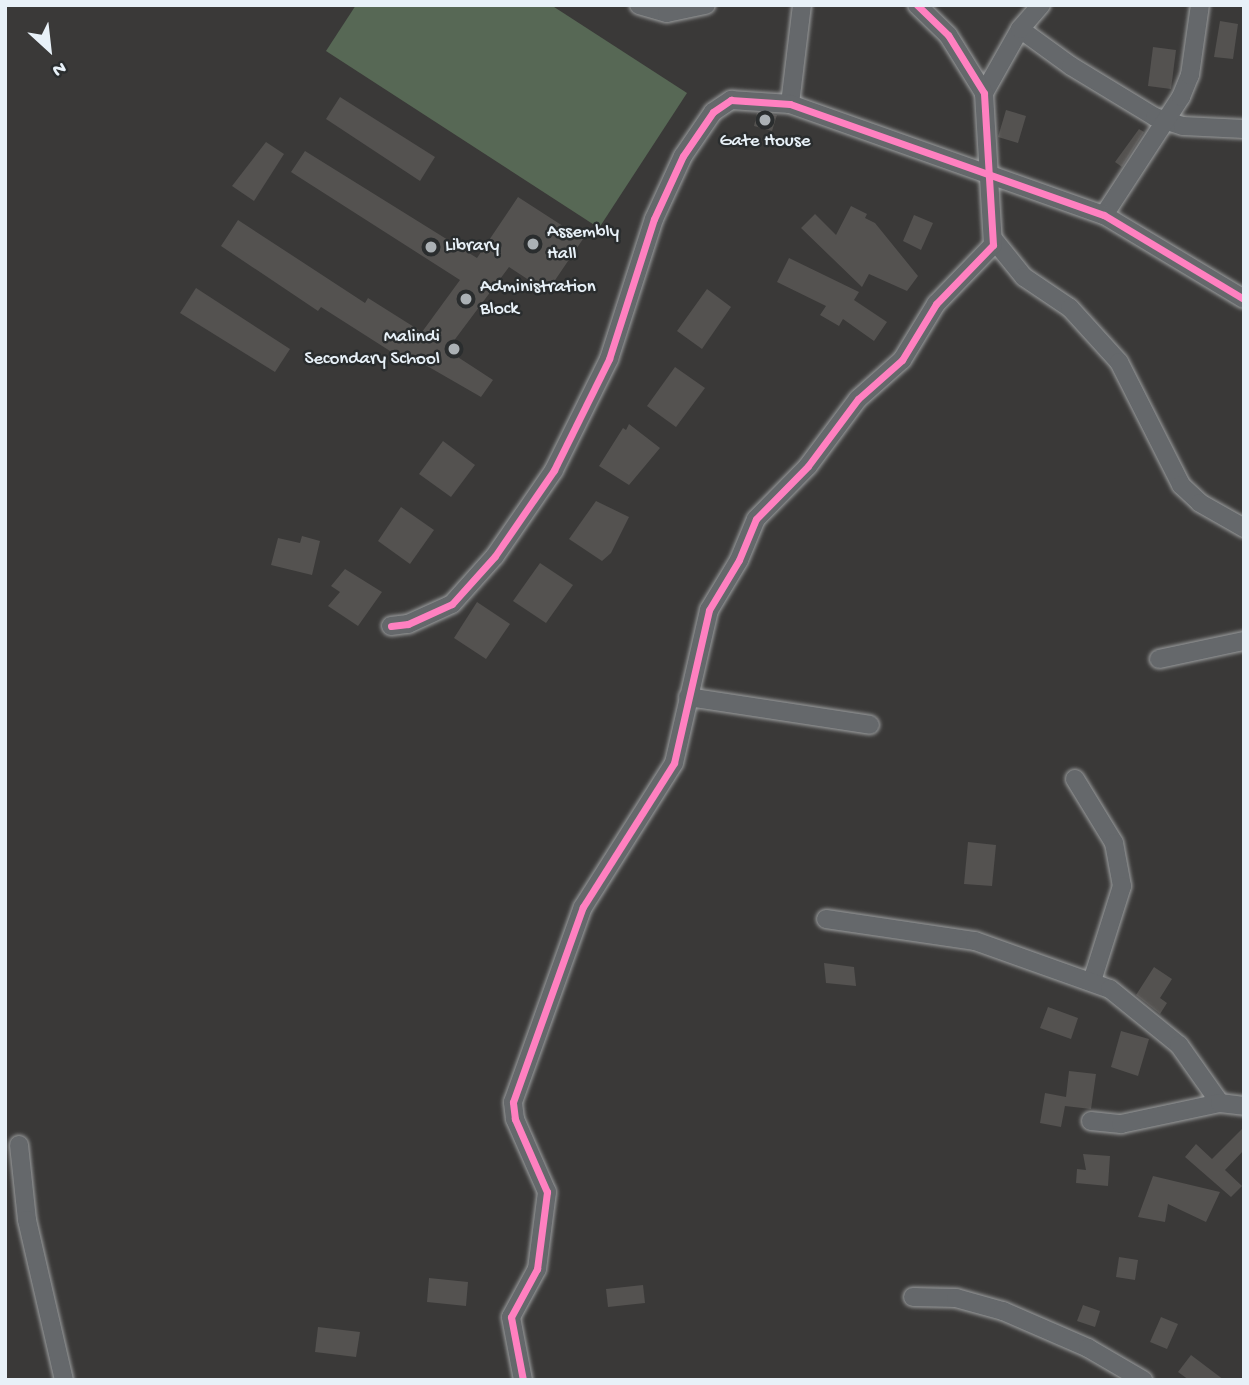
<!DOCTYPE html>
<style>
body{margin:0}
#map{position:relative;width:1249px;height:1385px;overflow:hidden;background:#3a3938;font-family:"Gochi Hand",sans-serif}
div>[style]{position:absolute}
.green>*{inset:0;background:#576855}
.building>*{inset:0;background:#545250}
.roads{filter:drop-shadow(0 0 2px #9c9e9f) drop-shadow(0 0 2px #9c9e9f)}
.minor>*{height:18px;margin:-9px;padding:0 9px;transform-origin:9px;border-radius:9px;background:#65686b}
.cycleway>*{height:7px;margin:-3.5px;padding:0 3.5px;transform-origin:3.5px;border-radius:3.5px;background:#ff80c0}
.dots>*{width:19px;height:19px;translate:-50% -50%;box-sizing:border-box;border:4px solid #2a2d2e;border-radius:50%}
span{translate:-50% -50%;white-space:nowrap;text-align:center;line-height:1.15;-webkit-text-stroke:5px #2a2d2e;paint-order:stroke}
.poi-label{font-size:19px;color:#e8f1f8}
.left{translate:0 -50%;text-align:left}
.right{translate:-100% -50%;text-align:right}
.frame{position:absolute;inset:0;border:7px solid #e8f1f8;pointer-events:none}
.north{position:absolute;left:14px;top:14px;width:70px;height:70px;-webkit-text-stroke:5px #2a2d2e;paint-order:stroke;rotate:153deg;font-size:19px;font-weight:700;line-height:28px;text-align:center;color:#e8f1f8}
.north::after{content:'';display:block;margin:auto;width:24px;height:32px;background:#e8f1f8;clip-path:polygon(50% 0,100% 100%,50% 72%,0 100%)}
</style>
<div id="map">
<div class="green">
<div style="clip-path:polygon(356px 5px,551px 5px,687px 93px,599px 228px,326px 51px)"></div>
</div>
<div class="building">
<div style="clip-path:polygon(1220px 21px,1238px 24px,1233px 59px,1214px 57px)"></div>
<div style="clip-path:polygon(1153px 47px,1176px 50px,1171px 89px,1148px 86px)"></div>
<div style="clip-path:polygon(340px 97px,435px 157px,420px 181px,326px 119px)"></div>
<div style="clip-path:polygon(1006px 110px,1026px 116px,1018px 143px,998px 137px)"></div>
<div style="clip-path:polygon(757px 113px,777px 115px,772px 131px,754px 126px)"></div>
<div style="clip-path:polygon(1139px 129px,1144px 132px,1122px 167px,1115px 162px)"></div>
<div style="clip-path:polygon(266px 142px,284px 154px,254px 201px,232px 186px)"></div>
<div style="clip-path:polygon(305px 151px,477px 258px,518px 197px,583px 239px,547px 292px,509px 267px,447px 350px,493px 380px,481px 397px,415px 359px,412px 365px,321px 307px,318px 311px,221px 246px,238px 220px,365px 303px,368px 298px,422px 332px,460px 280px,291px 172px)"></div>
<div style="clip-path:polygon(851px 206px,867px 214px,865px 218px,875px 223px,918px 276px,907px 291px,869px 274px,862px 287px,801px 228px,815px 214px,836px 235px)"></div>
<div style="clip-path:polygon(914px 215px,933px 223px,921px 250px,903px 241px)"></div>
<div style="clip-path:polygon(789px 258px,859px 292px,854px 300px,887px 322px,874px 341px,843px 319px,839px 326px,820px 315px,826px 306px,777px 282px)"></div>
<div style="clip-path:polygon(196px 288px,290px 349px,275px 372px,180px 313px)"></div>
<div style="clip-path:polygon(707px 289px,731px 307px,702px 349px,677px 331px)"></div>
<div style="clip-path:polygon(675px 367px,705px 388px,676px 427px,647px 406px)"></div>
<div style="clip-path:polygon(629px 424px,660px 448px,629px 485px,599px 466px,623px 428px,626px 430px)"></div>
<div style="clip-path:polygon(443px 441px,475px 465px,451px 497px,419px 474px)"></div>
<div style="clip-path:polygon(596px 501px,629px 517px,611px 553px,602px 561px,569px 539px)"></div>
<div style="clip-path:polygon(401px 507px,434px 530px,410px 564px,378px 541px)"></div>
<div style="clip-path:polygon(302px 536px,320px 541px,312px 575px,271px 565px,278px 538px,300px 543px)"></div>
<div style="clip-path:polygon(540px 563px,573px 585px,546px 623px,513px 601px)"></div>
<div style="clip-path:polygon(345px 569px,382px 592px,358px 626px,328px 606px,340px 592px,331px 586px)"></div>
<div style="clip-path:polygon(477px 602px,510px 624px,486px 659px,454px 638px)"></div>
<div style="clip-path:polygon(968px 842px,996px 845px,992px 886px,964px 884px)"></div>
<div style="clip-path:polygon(824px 963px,854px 967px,856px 986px,826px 983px)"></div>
<div style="clip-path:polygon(1154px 967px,1172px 979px,1160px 998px,1167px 1003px,1160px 1014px,1136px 995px)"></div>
<div style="clip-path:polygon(1048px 1007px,1078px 1018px,1071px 1039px,1040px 1028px)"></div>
<div style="clip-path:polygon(1121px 1031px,1149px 1039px,1138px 1076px,1111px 1067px)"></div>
<div style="clip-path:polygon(1069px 1071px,1096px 1074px,1091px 1109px,1065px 1106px,1061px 1127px,1040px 1123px,1045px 1093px,1066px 1097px)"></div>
<div style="clip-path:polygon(1244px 1127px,1244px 1150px,1225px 1170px,1242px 1186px,1231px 1197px,1185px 1157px,1196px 1144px,1212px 1159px)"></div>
<div style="clip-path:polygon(1083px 1154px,1110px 1156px,1108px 1186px,1076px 1183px,1077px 1169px,1086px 1170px)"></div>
<div style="clip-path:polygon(1153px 1176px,1220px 1192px,1206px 1222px,1168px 1204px,1165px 1222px,1138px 1217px)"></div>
<div style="clip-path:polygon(1119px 1257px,1138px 1260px,1135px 1280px,1116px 1277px)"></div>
<div style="clip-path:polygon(429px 1278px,468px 1282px,466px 1306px,427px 1302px)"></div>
<div style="clip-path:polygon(643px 1285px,645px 1303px,608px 1307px,606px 1289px)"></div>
<div style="clip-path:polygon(1083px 1305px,1100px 1311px,1095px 1327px,1077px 1321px)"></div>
<div style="clip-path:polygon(1161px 1317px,1178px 1324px,1167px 1349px,1150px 1342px)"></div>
<div style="clip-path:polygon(318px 1327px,360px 1332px,356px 1357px,315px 1352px)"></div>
<div style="clip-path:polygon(1191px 1355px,1224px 1380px,1189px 1380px,1178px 1372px)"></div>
</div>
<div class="roads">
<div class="minor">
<div style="left:639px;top:5px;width:29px;rotate:16deg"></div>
<div style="left:667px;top:13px;width:40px;rotate:-12deg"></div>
<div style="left:1020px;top:29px;width:63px;rotate:36deg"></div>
<div style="left:1071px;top:66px;width:98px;rotate:31.3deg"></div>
<div style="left:1155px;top:117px;width:29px;rotate:18deg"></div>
<div style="left:1183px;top:126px;width:61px;rotate:2.8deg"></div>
<div style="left:984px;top:93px;width:73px;rotate:-60.6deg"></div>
<div style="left:1020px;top:29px;width:32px;rotate:-49deg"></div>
<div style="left:790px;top:104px;width:100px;rotate:-83.1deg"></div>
<div style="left:1104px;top:215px;width:141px;rotate:-56.9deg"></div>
<div style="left:1181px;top:97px;width:24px;rotate:-68deg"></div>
<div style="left:1190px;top:75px;width:71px;rotate:-81.9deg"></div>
<div style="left:994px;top:240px;width:48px;rotate:51deg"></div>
<div style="left:1024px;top:277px;width:55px;rotate:34deg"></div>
<div style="left:1070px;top:308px;width:73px;rotate:47.8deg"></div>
<div style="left:1119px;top:362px;width:138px;rotate:63.2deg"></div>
<div style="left:1181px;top:485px;width:26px;rotate:43deg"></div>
<div style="left:1200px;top:503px;width:51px;rotate:29.6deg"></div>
<div style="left:391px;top:626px;width:17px;rotate:-7deg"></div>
<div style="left:408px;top:624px;width:48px;rotate:-24.4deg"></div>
<div style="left:452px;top:604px;width:64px;rotate:-48.1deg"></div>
<div style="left:495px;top:556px;width:104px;rotate:-55.5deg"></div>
<div style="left:554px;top:470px;width:124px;rotate:-63.6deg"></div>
<div style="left:609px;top:359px;width:147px;rotate:-72.2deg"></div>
<div style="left:654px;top:219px;width:69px;rotate:-65.3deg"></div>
<div style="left:683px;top:156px;width:53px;rotate:-55.7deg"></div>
<div style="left:713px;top:112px;width:22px;rotate:-34deg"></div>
<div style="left:731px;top:100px;width:59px;rotate:3.9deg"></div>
<div style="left:790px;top:104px;width:333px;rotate:19.5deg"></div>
<div style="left:1104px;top:215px;width:163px;rotate:31deg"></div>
<div style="left:1159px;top:659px;width:87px;rotate:-12deg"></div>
<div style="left:688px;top:697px;width:184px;rotate:8.7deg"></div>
<div style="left:1075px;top:779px;width:75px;rotate:58.6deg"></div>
<div style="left:1114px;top:843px;width:44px;rotate:79.5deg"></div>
<div style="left:1122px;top:886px;width:100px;rotate:107.5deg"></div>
<div style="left:826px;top:919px;width:151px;rotate:8.4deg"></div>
<div style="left:975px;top:941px;width:143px;rotate:19.6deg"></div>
<div style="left:1110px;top:989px;width:89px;rotate:39.1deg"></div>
<div style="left:1179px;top:1045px;width:71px;rotate:54.7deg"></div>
<div style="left:1091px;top:1121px;width:30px;rotate:6deg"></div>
<div style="left:1121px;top:1124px;width:101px;rotate:-12deg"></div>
<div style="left:1220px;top:1103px;width:24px;rotate:7deg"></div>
<div style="left:19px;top:1145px;width:75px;rotate:83.9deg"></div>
<div style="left:27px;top:1220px;width:164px;rotate:77deg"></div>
<div style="left:913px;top:1297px;width:43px;rotate:1.3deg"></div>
<div style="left:956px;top:1298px;width:49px;rotate:15.5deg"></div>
<div style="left:1003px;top:1311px;width:93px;rotate:23.5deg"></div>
<div style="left:1088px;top:1348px;width:64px;rotate:30.2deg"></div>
<div style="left:523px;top:1380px;width:64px;rotate:-100.8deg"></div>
<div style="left:511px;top:1317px;width:55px;rotate:-61.6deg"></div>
<div style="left:537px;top:1269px;width:78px;rotate:-82.6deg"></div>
<div style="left:547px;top:1192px;width:80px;rotate:-113.7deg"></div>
<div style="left:515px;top:1119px;width:17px;rotate:-97deg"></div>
<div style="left:513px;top:1102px;width:207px;rotate:-70.3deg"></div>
<div style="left:583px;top:907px;width:170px;rotate:-57.7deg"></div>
<div style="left:674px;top:763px;width:157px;rotate:-77.1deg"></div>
<div style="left:709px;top:610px;width:58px;rotate:-59deg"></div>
<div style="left:739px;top:560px;width:44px;rotate:-67.5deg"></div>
<div style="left:756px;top:519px;width:74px;rotate:-45.5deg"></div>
<div style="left:808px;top:466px;width:84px;rotate:-53.3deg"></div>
<div style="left:858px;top:399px;width:59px;rotate:-41.6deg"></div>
<div style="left:902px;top:360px;width:66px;rotate:-58.7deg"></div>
<div style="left:936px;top:304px;width:82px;rotate:-46deg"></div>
<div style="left:993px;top:245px;width:152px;rotate:-93.4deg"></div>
<div style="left:984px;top:93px;width:68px;rotate:-121.8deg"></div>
<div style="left:948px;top:35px;width:43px;rotate:-135.9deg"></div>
</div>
</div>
<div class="cycleway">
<div style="left:391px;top:626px;width:17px;rotate:-7deg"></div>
<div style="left:408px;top:624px;width:48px;rotate:-24.4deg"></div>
<div style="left:452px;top:604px;width:64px;rotate:-48.1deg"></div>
<div style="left:495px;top:556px;width:104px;rotate:-55.5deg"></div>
<div style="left:554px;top:470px;width:124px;rotate:-63.6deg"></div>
<div style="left:609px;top:359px;width:147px;rotate:-72.2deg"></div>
<div style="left:654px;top:219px;width:69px;rotate:-65.3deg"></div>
<div style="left:683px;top:156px;width:53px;rotate:-55.7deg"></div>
<div style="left:713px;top:112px;width:22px;rotate:-34deg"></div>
<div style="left:731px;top:100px;width:59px;rotate:3.9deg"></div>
<div style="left:790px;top:104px;width:333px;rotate:19.5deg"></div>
<div style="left:1104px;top:215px;width:163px;rotate:31deg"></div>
<div style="left:523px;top:1380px;width:64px;rotate:-100.8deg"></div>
<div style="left:511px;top:1317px;width:55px;rotate:-61.6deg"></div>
<div style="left:537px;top:1269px;width:78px;rotate:-82.6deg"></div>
<div style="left:547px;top:1192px;width:80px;rotate:-113.7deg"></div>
<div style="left:515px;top:1119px;width:17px;rotate:-97deg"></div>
<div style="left:513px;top:1102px;width:207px;rotate:-70.3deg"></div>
<div style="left:583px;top:907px;width:170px;rotate:-57.7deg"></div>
<div style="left:674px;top:763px;width:157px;rotate:-77.1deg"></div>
<div style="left:709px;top:610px;width:58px;rotate:-59deg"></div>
<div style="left:739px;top:560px;width:44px;rotate:-67.5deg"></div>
<div style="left:756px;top:519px;width:74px;rotate:-45.5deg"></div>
<div style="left:808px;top:466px;width:84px;rotate:-53.3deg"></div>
<div style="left:858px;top:399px;width:59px;rotate:-41.6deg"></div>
<div style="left:902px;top:360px;width:66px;rotate:-58.7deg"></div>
<div style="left:936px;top:304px;width:82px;rotate:-46deg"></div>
<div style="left:993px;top:245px;width:152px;rotate:-93.4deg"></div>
<div style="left:984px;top:93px;width:68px;rotate:-121.8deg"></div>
<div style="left:948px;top:35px;width:43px;rotate:-135.9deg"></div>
</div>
<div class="dots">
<div style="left:765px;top:120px;background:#abb1b5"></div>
<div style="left:533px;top:244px;background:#abb1b5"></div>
<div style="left:431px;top:247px;background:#abb1b5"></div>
<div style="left:466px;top:299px;background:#abb1b5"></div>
<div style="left:454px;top:349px;background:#abb1b5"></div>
</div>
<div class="poi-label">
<span style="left:765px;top:142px">Gate House</span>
<span class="left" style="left:547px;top:244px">Assembly<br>Hall</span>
<span class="left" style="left:445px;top:247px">Library</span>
<span class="left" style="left:480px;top:299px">Administration<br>Block</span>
<span class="right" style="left:440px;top:349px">Malindi<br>Secondary School</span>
</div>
<div class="frame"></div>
<div class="north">N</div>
</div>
